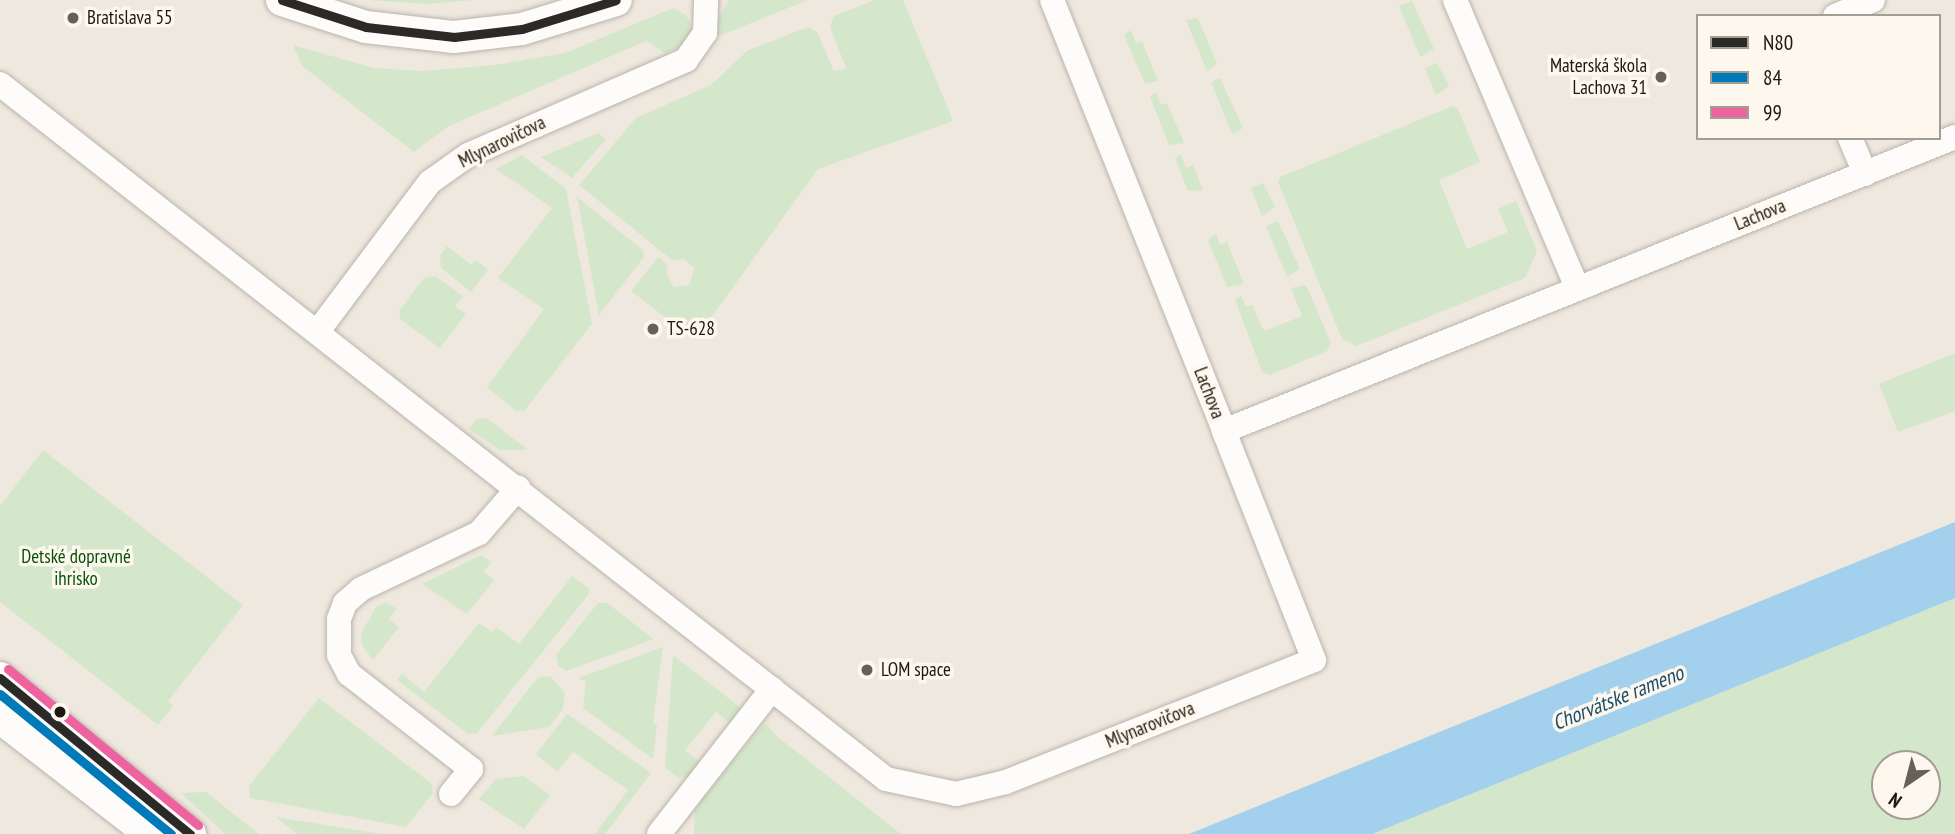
<!DOCTYPE html>
<meta charset="utf-8">
<style>
body{margin:0}
#map{position:relative;width:1955px;height:834px;overflow:hidden;background:#efe8de;font-family:"PT Sans Narrow",sans-serif}
div>[style]{position:absolute}
.green>*{inset:0;background:#d4e7cb}
.water>*{inset:0;background:#a2d0ed}
.roads{filter:drop-shadow(0 0 2px #bab4ac) drop-shadow(0 0 2px #bab4ac)}
.minor>*{height:24px;margin:-12px;padding:0 12px;transform-origin:12px;border-radius:12px;background:#fdfcfa}
.tertiary>*{height:32px;margin:-16px;padding:0 16px;transform-origin:16px;border-radius:16px;background:#fdfcfa}
.bus-1>*{height:9px;margin:-4.5px;padding:0 4.5px;transform-origin:4.5px;border-radius:4.5px;background:#2b2a29}
.bus-2>*{height:9px;margin:-4.5px;padding:0 4.5px;transform-origin:4.5px;border-radius:4.5px;background:#007ab8}
.bus-3>*{height:9px;margin:-4.5px;padding:0 4.5px;transform-origin:4.5px;border-radius:4.5px;background:#ee639f}
.dots>*{width:19px;height:19px;translate:-50% -50%;box-sizing:border-box;border:4px solid #fef7ed;border-radius:50%}
span{translate:-50% -50%;white-space:nowrap;text-align:center;line-height:1.15;-webkit-text-stroke:7px #fef7ed;paint-order:stroke}
.poi-label{font-size:19px;color:#1b1711}
.left{translate:0 -50%;text-align:left}
.right{translate:-100% -50%;text-align:right}
.street-label{font-size:19px;color:#1b1711}
.park-label{font-size:19px;color:#04530a}
.water-label{font-size:21px;color:#184d6b;font-style:italic}
.legend{position:absolute;left:1696px;top:14px;width:245px;height:126px;box-sizing:border-box;background:#fef7ed;border:2px solid #a39d95;margin:0;padding:9px 12px;list-style:none;font-size:21px;color:#1b1711}
.legend li{display:flex;align-items:center;gap:14px;height:35px}
.legend b{width:35px;border:2px solid #a39d95}
.north{position:absolute;left:1871px;top:750px;width:70px;height:70px;box-sizing:border-box;background:#fef7ed;border:2px solid #a39d95;border-radius:50%;rotate:215deg;font-size:19px;font-weight:700;line-height:28px;text-align:center;color:#1b1711}
.north::after{content:'';display:block;margin:auto;width:24px;height:32px;background:#656059;clip-path:polygon(50% 0,100% 100%,50% 72%,0 100%)}
</style>
<div id="map">
<div class="green">
<div style="clip-path:polygon(369px 0,475px 0,427px 4px)"></div>
<div style="clip-path:polygon(729px 0,808px 0,714px 38px,717px 20px)"></div>
<div style="clip-path:polygon(875px 0,903px 0,953px 121px,818px 169px,695px 340px,631px 291px,658px 257px,668px 265px,666px 273px,674px 287px,689px 285px,695px 268px,683px 259px,673px 261px,579px 185px,636px 118px,711px 85px,747px 51px,808px 27px,817px 32px,834px 71px,846px 68px,830px 27px,834px 16px)"></div>
<div style="clip-path:polygon(1412px 1px,1434px 49px,1420px 57px,1399px 6px)"></div>
<div style="clip-path:polygon(673px 8px,686px 15px,691px 25px,689px 38px,679px 47px,665px 53px,646px 41px,447px 127px,414px 152px,302px 66px,293px 45px,374px 68px,422px 71px,495px 65px,565px 53px)"></div>
<div style="clip-path:polygon(1198px 18px,1217px 64px,1207px 71px,1186px 20px)"></div>
<div style="clip-path:polygon(1131px 30px,1136px 43px,1142px 41px,1158px 81px,1145px 84px,1124px 35px)"></div>
<div style="clip-path:polygon(1437px 63px,1449px 86px,1436px 95px,1425px 68px)"></div>
<div style="clip-path:polygon(1220px 78px,1243px 128px,1232px 134px,1211px 82px)"></div>
<div style="clip-path:polygon(1156px 92px,1161px 105px,1167px 103px,1184px 143px,1169px 145px,1150px 97px)"></div>
<div style="clip-path:polygon(1453px 106px,1458px 109px,1480px 162px,1439px 180px,1467px 249px,1508px 232px,1498px 209px,1516px 201px,1537px 251px,1525px 278px,1356px 346px,1342px 339px,1278px 182px,1280px 177px)"></div>
<div style="clip-path:polygon(598px 133px,606px 139px,572px 178px,541px 157px)"></div>
<div style="clip-path:polygon(1181px 154px,1186px 168px,1193px 165px,1203px 190px,1188px 191px,1175px 158px)"></div>
<div style="clip-path:polygon(522px 155px,566px 189px,592px 324px,524px 411px,516px 411px,487px 387px,544px 309px,498px 278px,552px 208px,496px 169px)"></div>
<div style="clip-path:polygon(1263px 183px,1275px 207px,1262px 216px,1251px 188px)"></div>
<div style="clip-path:polygon(577px 197px,643px 250px,644px 257px,599px 315px)"></div>
<div style="clip-path:polygon(1278px 221px,1300px 269px,1287px 277px,1266px 226px)"></div>
<div style="clip-path:polygon(1216px 233px,1220px 245px,1227px 242px,1244px 284px,1227px 287px,1208px 240px)"></div>
<div style="clip-path:polygon(447px 246px,471px 265px,476px 260px,488px 270px,471px 292px,441px 268px,440px 256px)"></div>
<div style="clip-path:polygon(435px 276px,463px 296px,455px 306px,466px 314px,440px 348px,401px 320px,399px 311px,424px 278px)"></div>
<div style="clip-path:polygon(1306px 285px,1331px 343px,1327px 351px,1270px 375px,1262px 372px,1235px 299px,1241px 296px,1246px 307px,1252px 305px,1264px 331px,1302px 316px,1291px 288px)"></div>
<div style="clip-path:polygon(1955px 353px,1955px 411px,1898px 432px,1879px 384px)"></div>
<div style="clip-path:polygon(487px 418px,528px 450px,500px 450px,469px 429px,477px 419px)"></div>
<div style="clip-path:polygon(43px 450px,243px 605px,168px 701px,173px 706px,158px 725px,0 602px,0 506px)"></div>
<div style="clip-path:polygon(481px 555px,491px 562px,484px 572px,494px 580px,467px 614px,422px 584px)"></div>
<div style="clip-path:polygon(572px 576px,589px 588px,588px 595px,477px 733px,468px 734px,397px 680px,402px 674px,424px 692px,479px 623px,492px 632px,496px 627px,519px 644px)"></div>
<div style="clip-path:polygon(evenodd,1955px 598px,1955px 834px,1372px 834px,1520px 773px,1955px 598px,1885px 764px,1927px 764px,1927px 806px,1885px 806px,1885px 764px)"></div>
<div style="clip-path:polygon(386px 602px,397px 609px,389px 619px,399px 627px,373px 660px,362px 645px,361px 633px,377px 606px)"></div>
<div style="clip-path:polygon(598px 603px,607px 603px,654px 639px,566px 671px,558px 665px,556px 655px)"></div>
<div style="clip-path:polygon(663px 647px,653px 723px,657px 725px,653px 759px,583px 708px,586px 682px,579px 678px)"></div>
<div style="clip-path:polygon(673px 655px,741px 708px,730px 723px,716px 712px,685px 750px,701px 763px,689px 777px,677px 777px,665px 768px)"></div>
<div style="clip-path:polygon(550px 676px,565px 693px,563px 709px,549px 727px,492px 736px,538px 677px)"></div>
<div style="clip-path:polygon(319px 698px,432px 784px,433px 793px,406px 827px,250px 798px,249px 786px)"></div>
<div style="clip-path:polygon(567px 714px,651px 773px,605px 834px,595px 834px,628px 790px,573px 752px,557px 772px,536px 754px)"></div>
<div style="clip-path:polygon(765px 723px,778px 737px,901px 834px,694px 834px,695px 807px)"></div>
<div style="clip-path:polygon(524px 776px,550px 795px,524px 829px,479px 799px,496px 779px)"></div>
<div style="clip-path:polygon(206px 792px,259px 834px,225px 834px,181px 793px)"></div>
<div style="clip-path:polygon(276px 817px,381px 834px,297px 834px)"></div>
</div>
<div class="water">
<div style="clip-path:polygon(1955px 522px,1955px 598px,1372px 834px,1189px 834px)"></div>
</div>
<div class="roads">
<div class="minor">
<div style="left:1052px;top:0;width:464px;rotate:68.2deg"></div>
<div style="left:1224px;top:431px;width:788px;rotate:-21.91deg"></div>
<div style="left:1455px;top:0;width:312px;rotate:67deg"></div>
<div style="left:1835px;top:16px;width:41px;rotate:-22.8deg"></div>
<div style="left:0;top:84px;width:1126px;rotate:38.11deg"></div>
<div style="left:886px;top:779px;width:72px;rotate:12.1deg"></div>
<div style="left:956px;top:794px;width:51px;rotate:-13.5deg"></div>
<div style="left:1006px;top:782px;width:331px;rotate:-21.6deg"></div>
<div style="left:1314px;top:660px;width:246px;rotate:-111.5deg"></div>
<div style="left:1850px;top:138px;width:39px;rotate:67deg"></div>
<div style="left:318px;top:331px;width:186px;rotate:-53.1deg"></div>
<div style="left:430px;top:182px;width:47px;rotate:-35.4deg"></div>
<div style="left:468px;top:155px;width:238px;rotate:-23.5deg"></div>
<div style="left:686px;top:60px;width:33px;rotate:-55deg"></div>
<div style="left:705px;top:33px;width:33px;rotate:-88deg"></div>
<div style="left:451px;top:794px;width:32px;rotate:-51deg"></div>
<div style="left:471px;top:769px;width:155px;rotate:-142.1deg"></div>
<div style="left:349px;top:674px;width:21px;rotate:-118deg"></div>
<div style="left:339px;top:655px;width:36px;rotate:-90deg"></div>
<div style="left:339px;top:619px;width:17px;rotate:-69deg"></div>
<div style="left:345px;top:603px;width:21px;rotate:-41deg"></div>
<div style="left:361px;top:589px;width:131px;rotate:-25.4deg"></div>
<div style="left:479px;top:533px;width:60px;rotate:-49.1deg"></div>
<div style="left:659px;top:834px;width:184px;rotate:-52.1deg"></div>
</div>
<div class="tertiary">
<div style="left:282px;top:0;width:88px;rotate:17.8deg"></div>
<div style="left:366px;top:27px;width:89px;rotate:6.5deg"></div>
<div style="left:454px;top:37px;width:68px;rotate:-6.7deg"></div>
<div style="left:522px;top:29px;width:98px;rotate:-17.1deg"></div>
<div style="left:0;top:678px;width:246px;rotate:39.4deg"></div>
<div style="left:0;top:717px;width:191px;rotate:37.8deg"></div>
</div>
</div>
<div class="bus-1">
<div style="left:282px;top:0;width:88px;rotate:17.8deg"></div>
<div style="left:366px;top:27px;width:89px;rotate:6.5deg"></div>
<div style="left:454px;top:37px;width:68px;rotate:-6.7deg"></div>
<div style="left:522px;top:29px;width:98px;rotate:-17.1deg"></div>
<div style="left:0;top:678px;width:246px;rotate:39.4deg"></div>
</div>
<div class="bus-2">
<div style="left:0;top:694px;width:221px;rotate:39.3deg"></div>
</div>
<div class="bus-3">
<div style="left:8px;top:669px;width:246px;rotate:39.4deg"></div>
</div>
<div class="dots">
<div style="left:73px;top:18px;background:#656059"></div>
<div style="left:1661px;top:77px;background:#656059"></div>
<div style="left:653px;top:329px;background:#656059"></div>
<div style="left:867px;top:670px;background:#656059"></div>
<div style="left:60px;top:712px;background:#1b1711"></div>
</div>
<div class="poi-label">
<span class="left" style="left:87px;top:18px">Bratislava 55</span>
<span class="right" style="left:1647px;top:77px">Materská škola<br>Lachova 31</span>
<span class="left" style="left:667px;top:329px">TS-628</span>
<span class="left" style="left:881px;top:670px">LOM space</span>
</div>
<div class="street-label">
<span style="left:502px;top:142px;rotate:-26deg">Mlynarovičova</span>
<span style="left:1760px;top:215px;rotate:-22deg">Lachova</span>
<span style="left:1209px;top:393px;rotate:69deg">Lachova</span>
<span style="left:1150px;top:725px;rotate:-22deg">Mlynarovičova</span>
</div>
<div class="park-label">
<span style="left:76px;top:568px">Detské dopravné<br>ihrisko</span>
</div>
<div class="water-label">
<span style="left:1618px;top:698px;rotate:-22deg">Chorvátske rameno</span>
</div>
<ul class="legend">
<li><b style="height:9px;background:#2b2a29"></b>N80</li>
<li><b style="height:9px;background:#007ab8"></b>84</li>
<li><b style="height:9px;background:#ee639f"></b>99</li>
</ul>
<div class="north">N</div>
</div>
